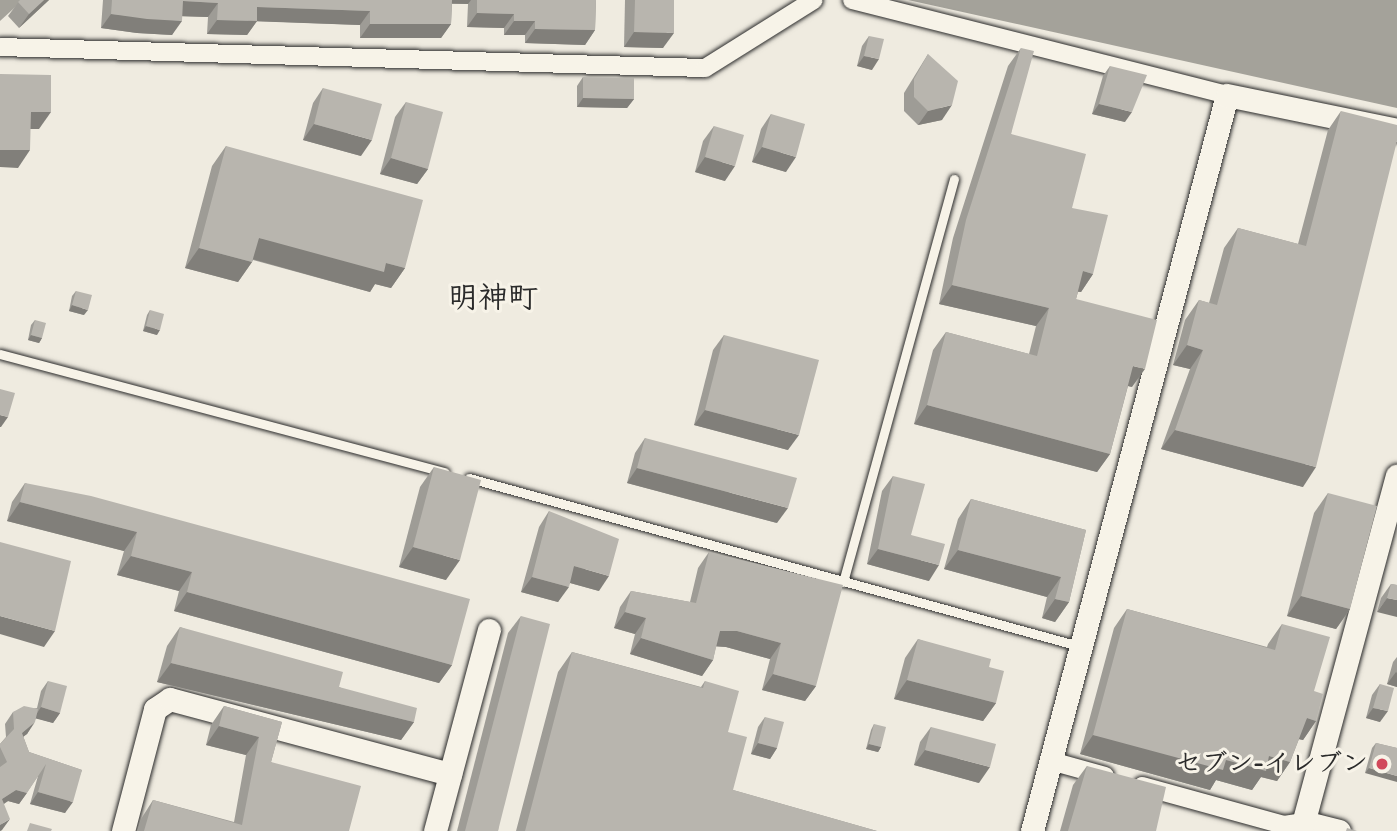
<!DOCTYPE html>
<meta charset="utf-8">
<style>
body{margin:0}
#map{position:relative;width:1397px;height:831px;overflow:hidden;background:#efebe0;font-family:"Comic Neue","Klee One",sans-serif}
div>[style]{position:absolute}
.water>*{inset:0;background:#a4a29a}
.roads{filter:drop-shadow(0 0 2px #2b2b2b) drop-shadow(0 0 2px #2b2b2b)}
.service>*{height:9px;margin:-4.5px;padding:0 4.5px;transform-origin:4.5px;border-radius:4.5px;background:#f7f3e8}
.minor>*{height:18px;margin:-9px;padding:0 9px;transform-origin:9px;border-radius:9px;background:#f7f3e8}
.tertiary>*{height:23px;margin:-11.5px;padding:0 11.5px;transform-origin:11.5px;border-radius:11.5px;background:#f7f3e8}
.wall>*{inset:0;background:#9e9c96}
.shaded-wall>*{inset:0;background:#817f7a}
.building>*{inset:0;background:#b8b5ae}
.dots>*{width:19px;height:19px;translate:-50% -50%;box-sizing:border-box;border:4px solid #f7f3e8;border-radius:50%}
span{translate:-50% -50%;white-space:nowrap;text-align:center;line-height:1.15;-webkit-text-stroke:6px #f7f3e8;paint-order:stroke}
.poi-label{font-size:26px;color:#2b2b2b;font-weight:700}
.right{translate:-100% -50%;text-align:right}
.quarter-label{font-size:30px;color:#2b2b2b;font-weight:700}
</style>
<div id="map">
<div class="water">
<div style="clip-path:polygon(0 0,23px 0,0 21px)"></div>
<div style="clip-path:polygon(908px 0,1397px 0,1397px 108px)"></div>
</div>
<div class="roads">
<div class="service">
<div style="left:0;top:354px;width:460px;rotate:14.9deg"></div>
<div style="left:469px;top:478px;width:633px;rotate:15.4deg"></div>
<div style="left:843px;top:582px;width:418px;rotate:-74.6deg"></div>
</div>
<div class="minor">
<div style="left:852px;top:0;width:387px;rotate:14.2deg"></div>
<div style="left:0;top:47px;width:705px;rotate:1.71deg"></div>
<div style="left:705px;top:68px;width:128px;rotate:-32deg"></div>
<div style="left:1051px;top:761px;width:56px;rotate:15.5deg"></div>
<div style="left:1142px;top:786px;width:147px;rotate:15.4deg"></div>
<div style="left:1284px;top:825px;width:19px;rotate:-9deg"></div>
</div>
<div class="tertiary">
<div style="left:1303px;top:822px;width:37px;rotate:14deg"></div>
<div style="left:123px;top:831px;width:126px;rotate:-75.3deg"></div>
<div style="left:155px;top:709px;width:18px;rotate:-34deg"></div>
<div style="left:170px;top:699px;width:290px;rotate:15deg"></div>
<div style="left:435px;top:831px;width:208px;rotate:-75deg"></div>
<div style="left:1032px;top:831px;width:761px;rotate:-75.16deg"></div>
<div style="left:1227px;top:95px;width:174px;rotate:11.6deg"></div>
<div style="left:1301px;top:831px;width:368px;rotate:-74.9deg"></div>
</div>
</div>
<div class="wall">
<div style="clip-path:polygon(20px 0,49px 0,19px 28px,8px 16px)"></div>
<div style="clip-path:polygon(103px 0,596px 0,595px 30px,585px 45px,525px 43px,525px 35px,504px 35px,504px 28px,467px 27px,468px 4px,452px 4px,451px 24px,441px 38px,360px 38px,360px 25px,257px 21px,247px 35px,207px 34px,208px 17px,182px 16px,172px 35px,137px 33px,101px 28px)"></div>
<div style="clip-path:polygon(625px 0,674px 0,663px 48px,624px 47px)"></div>
<div style="clip-path:polygon(869px 36px,872px 70px,857px 66px,862px 46px)"></div>
<div style="clip-path:polygon(1021px 48px,1011px 134px,1072px 208px,1093px 274px,1081px 292px,1078px 292px,1076px 299px,1132px 387px,1128px 386px,1110px 454px,1097px 472px,914px 424px,933px 350px,946px 332px,1029px 354px,1036px 326px,939px 304px,953px 238px,1008px 66px)"></div>
<div style="clip-path:polygon(928px 54px,942px 120px,918px 125px,904px 111px,904px 93px)"></div>
<div style="clip-path:polygon(1110px 66px,1125px 122px,1092px 114px,1103px 76px)"></div>
<div style="clip-path:polygon(583px 77px,634px 99px,627px 108px,577px 107px,577px 86px)"></div>
<div style="clip-path:polygon(323px 88px,361px 156px,303px 140px,313px 103px)"></div>
<div style="clip-path:polygon(406px 102px,428px 169px,417px 184px,380px 174px,395px 117px)"></div>
<div style="clip-path:polygon(1341px 111px,1303px 487px,1161px 449px,1190px 369px,1173px 365px,1185px 320px,1199px 300px,1209px 303px,1224px 248px,1238px 228px,1298px 244px,1328px 130px)"></div>
<div style="clip-path:polygon(771px 114px,786px 172px,752px 162px,761px 129px)"></div>
<div style="clip-path:polygon(714px 126px,725px 181px,695px 172px,703px 141px)"></div>
<div style="clip-path:polygon(226px 146px,405px 268px,391px 288px,375px 284px,370px 292px,253px 260px,252px 262px,238px 282px,185px 268px,212px 166px)"></div>
<div style="clip-path:polygon(76px 291px,84px 315px,69px 311px,72px 296px)"></div>
<div style="clip-path:polygon(150px 310px,157px 335px,143px 331px,147px 315px)"></div>
<div style="clip-path:polygon(35px 320px,42px 338px,39px 343px,28px 340px,31px 325px)"></div>
<div style="clip-path:polygon(724px 335px,788px 450px,694px 425px,713px 350px)"></div>
<div style="clip-path:polygon(645px 438px,777px 523px,627px 483px,635px 453px)"></div>
<div style="clip-path:polygon(434px 467px,446px 580px,399px 567px,420px 487px)"></div>
<div style="clip-path:polygon(893px 476px,911px 535px,929px 581px,867px 564px,882px 491px)"></div>
<div style="clip-path:polygon(25px 483px,452px 665px,439px 683px,174px 611px,179px 591px,117px 575px,124px 551px,7px 521px,12px 502px)"></div>
<div style="clip-path:polygon(1328px 493px,1350px 609px,1336px 629px,1287px 616px,1314px 513px)"></div>
<div style="clip-path:polygon(971px 499px,1086px 530px,1069px 602px,1055px 622px,1042px 618px,1047px 597px,944px 569px,958px 519px)"></div>
<div style="clip-path:polygon(549px 511px,599px 591px,570px 583px,558px 602px,521px 592px,539px 527px)"></div>
<div style="clip-path:polygon(709px 552px,816px 686px,805px 701px,762px 690px,770px 659px,726px 647px,716px 646px,713px 660px,702px 676px,630px 654px,635px 634px,614px 628px,620px 607px,631px 591px,690px 602px,698px 568px)"></div>
<div style="clip-path:polygon(1391px 584px,1397px 585px,1377px 612px,1381px 598px)"></div>
<div style="clip-path:polygon(1127px 609px,1267px 647px,1268px 644px,1282px 624px,1314px 691px,1316px 721px,1303px 740px,1299px 739px,1290px 762px,1277px 781px,1261px 777px,1252px 790px,1216px 780px,1210px 790px,1080px 754px,1114px 628px)"></div>
<div style="clip-path:polygon(521px 616px,498px 831px,457px 831px,508px 633px)"></div>
<div style="clip-path:polygon(180px 627px,339px 687px,414px 722px,401px 740px,157px 682px,167px 646px)"></div>
<div style="clip-path:polygon(918px 639px,989px 667px,996px 703px,983px 721px,894px 699px,905px 658px)"></div>
<div style="clip-path:polygon(572px 652px,701px 687px,705px 681px,728px 732px,733px 790px,877px 831px,516px 831px,558px 672px)"></div>
<div style="clip-path:polygon(1397px 657px,1397px 687px,1387px 684px,1393px 662px)"></div>
<div style="clip-path:polygon(48px 681px,60px 713px,53px 723px,36px 718px,27px 734px,23px 736px,29px 752px,82px 770px,65px 813px,30px 804px,38px 776px,19px 804px,8px 801px,4px 804px,2px 830px,0 831px,0 744px,6px 737px,5px 724px,13px 712px,37px 708px,41px 691px)"></div>
<div style="clip-path:polygon(1380px 684px,1380px 722px,1366px 718px,1372px 695px)"></div>
<div style="clip-path:polygon(224px 706px,282px 722px,271px 762px,349px 831px,137px 831px,141px 819px,153px 800px,234px 822px,246px 755px,206px 745px,211px 725px)"></div>
<div style="clip-path:polygon(765px 717px,777px 748px,770px 759px,751px 754px,758px 727px)"></div>
<div style="clip-path:polygon(874px 724px,881px 747px,878px 752px,866px 749px,871px 730px)"></div>
<div style="clip-path:polygon(931px 727px,979px 783px,914px 765px,920px 742px)"></div>
<div style="clip-path:polygon(1376px 743px,1397px 748px,1365px 773px,1372px 748px)"></div>
<div style="clip-path:polygon(1087px 766px,1156px 831px,1060px 831px,1073px 785px)"></div>
</div>
<div class="shaded-wall">
<div style="clip-path:polygon(44px 0,49px 0,19px 28px,29px 14px)"></div>
<div style="clip-path:polygon(444px 0,471px 0,468px 4px,442px 3px)"></div>
<div style="clip-path:polygon(183px 1px,218px 3px,208px 17px,173px 16px)"></div>
<div style="clip-path:polygon(257px 7px,370px 11px,360px 25px,248px 21px)"></div>
<div style="clip-path:polygon(477px 13px,514px 14px,504px 28px,467px 27px)"></div>
<div style="clip-path:polygon(111px 14px,182px 21px,172px 35px,137px 33px,101px 28px)"></div>
<div style="clip-path:polygon(217px 20px,257px 21px,247px 35px,207px 34px)"></div>
<div style="clip-path:polygon(514px 21px,535px 21px,525px 35px,504px 35px)"></div>
<div style="clip-path:polygon(370px 24px,451px 24px,441px 38px,360px 38px)"></div>
<div style="clip-path:polygon(535px 29px,595px 30px,585px 45px,525px 43px)"></div>
<div style="clip-path:polygon(634px 32px,674px 33px,663px 48px,624px 47px)"></div>
<div style="clip-path:polygon(864px 56px,879px 59px,872px 70px,857px 66px)"></div>
<div style="clip-path:polygon(583px 98px,634px 99px,627px 108px,577px 107px)"></div>
<div style="clip-path:polygon(1099px 104px,1132px 112px,1125px 122px,1092px 114px)"></div>
<div style="clip-path:polygon(952px 105px,942px 120px,918px 125px,928px 111px)"></div>
<div style="clip-path:polygon(31px 112px,51px 112px,39px 129px,19px 129px)"></div>
<div style="clip-path:polygon(314px 124px,372px 140px,361px 156px,303px 140px)"></div>
<div style="clip-path:polygon(762px 147px,796px 157px,786px 172px,752px 162px)"></div>
<div style="clip-path:polygon(0 150px,30px 150px,18px 168px,0 167px)"></div>
<div style="clip-path:polygon(705px 157px,735px 166px,725px 181px,695px 172px)"></div>
<div style="clip-path:polygon(391px 158px,428px 169px,417px 184px,380px 174px)"></div>
<div style="clip-path:polygon(259px 238px,386px 263px,405px 268px,391px 288px,375px 284px,370px 292px,245px 257px)"></div>
<div style="clip-path:polygon(199px 248px,252px 262px,238px 282px,185px 268px)"></div>
<div style="clip-path:polygon(1083px 271px,1093px 274px,1081px 292px,1070px 290px)"></div>
<div style="clip-path:polygon(952px 285px,1049px 308px,1036px 326px,939px 304px)"></div>
<div style="clip-path:polygon(72px 305px,88px 310px,84px 315px,69px 311px)"></div>
<div style="clip-path:polygon(146px 326px,160px 330px,157px 335px,143px 331px)"></div>
<div style="clip-path:polygon(31px 335px,42px 338px,39px 343px,28px 340px)"></div>
<div style="clip-path:polygon(1187px 345px,1203px 350px,1190px 369px,1173px 365px)"></div>
<div style="clip-path:polygon(1133px 366px,1145px 369px,1132px 387px,1120px 384px)"></div>
<div style="clip-path:polygon(927px 405px,1110px 454px,1097px 472px,914px 424px)"></div>
<div style="clip-path:polygon(705px 410px,799px 435px,788px 450px,694px 425px)"></div>
<div style="clip-path:polygon(0 415px,8px 417px,1px 427px,0 427px)"></div>
<div style="clip-path:polygon(1175px 430px,1316px 467px,1303px 487px,1161px 449px)"></div>
<div style="clip-path:polygon(637px 468px,788px 508px,777px 523px,627px 483px)"></div>
<div style="clip-path:polygon(20px 502px,137px 532px,124px 551px,7px 521px)"></div>
<div style="clip-path:polygon(413px 547px,460px 560px,446px 580px,399px 567px)"></div>
<div style="clip-path:polygon(878px 549px,939px 565px,929px 581px,867px 564px)"></div>
<div style="clip-path:polygon(958px 550px,1061px 577px,1047px 597px,944px 569px)"></div>
<div style="clip-path:polygon(131px 556px,192px 572px,179px 591px,117px 575px)"></div>
<div style="clip-path:polygon(574px 566px,609px 576px,599px 591px,563px 581px)"></div>
<div style="clip-path:polygon(532px 577px,569px 587px,558px 602px,521px 592px)"></div>
<div style="clip-path:polygon(187px 592px,452px 665px,439px 683px,174px 611px)"></div>
<div style="clip-path:polygon(1301px 596px,1350px 609px,1336px 629px,1287px 616px)"></div>
<div style="clip-path:polygon(1387px 598px,1397px 600px,1397px 617px,1377px 612px)"></div>
<div style="clip-path:polygon(1055px 599px,1069px 602px,1055px 622px,1042px 618px)"></div>
<div style="clip-path:polygon(625px 612px,646px 618px,635px 634px,614px 628px)"></div>
<div style="clip-path:polygon(0 616px,55px 631px,44px 647px,0 634px)"></div>
<div style="clip-path:polygon(720px 631px,737px 631px,781px 643px,770px 659px,726px 647px,709px 646px)"></div>
<div style="clip-path:polygon(641px 638px,713px 660px,702px 676px,630px 654px)"></div>
<div style="clip-path:polygon(171px 663px,414px 722px,401px 740px,157px 682px)"></div>
<div style="clip-path:polygon(1396px 672px,1397px 673px,1397px 687px,1387px 684px)"></div>
<div style="clip-path:polygon(773px 674px,816px 686px,805px 701px,762px 690px)"></div>
<div style="clip-path:polygon(907px 680px,996px 703px,983px 721px,894px 699px)"></div>
<div style="clip-path:polygon(41px 707px,60px 713px,53px 723px,34px 718px)"></div>
<div style="clip-path:polygon(1373px 708px,1388px 711px,1380px 722px,1366px 718px)"></div>
<div style="clip-path:polygon(1307px 718px,1316px 721px,1303px 740px,1293px 738px)"></div>
<div style="clip-path:polygon(35px 722px,27px 734px,14px 744px,22px 733px)"></div>
<div style="clip-path:polygon(219px 726px,259px 737px,246px 755px,206px 745px)"></div>
<div style="clip-path:polygon(1093px 735px,1226px 760px,1269px 756px,1290px 762px,1277px 781px,1261px 777px,1252px 790px,1216px 780px,1210px 790px,1080px 754px)"></div>
<div style="clip-path:polygon(758px 743px,777px 748px,770px 759px,751px 754px)"></div>
<div style="clip-path:polygon(869px 744px,881px 747px,878px 752px,866px 749px)"></div>
<div style="clip-path:polygon(925px 750px,990px 767px,979px 783px,914px 765px)"></div>
<div style="clip-path:polygon(1369px 768px,1397px 776px,1397px 782px,1365px 773px)"></div>
<div style="clip-path:polygon(16px 790px,27px 793px,19px 804px,8px 801px,0 806px,2px 799px)"></div>
<div style="clip-path:polygon(38px 792px,73px 802px,65px 813px,30px 804px)"></div>
<div style="clip-path:polygon(10px 819px,2px 830px,0 831px,0 825px)"></div>
</div>
<div class="building">
<div style="clip-path:polygon(20px 0,44px 0,29px 14px,18px 2px)"></div>
<div style="clip-path:polygon(112px 0,452px 0,451px 24px,370px 24px,370px 11px,257px 7px,257px 21px,217px 20px,218px 3px,183px 1px,182px 21px,147px 19px,111px 14px)"></div>
<div style="clip-path:polygon(477px 0,596px 0,595px 30px,535px 29px,535px 21px,514px 21px,514px 14px,477px 13px)"></div>
<div style="clip-path:polygon(635px 0,674px 0,674px 33px,634px 32px)"></div>
<div style="clip-path:polygon(869px 36px,884px 39px,879px 59px,864px 56px)"></div>
<div style="clip-path:polygon(1021px 48px,1034px 51px,1011px 134px,1086px 154px,1072px 208px,1108px 215px,1093px 274px,1083px 271px,1076px 299px,1157px 320px,1145px 369px,1133px 366px,1110px 454px,927px 405px,946px 332px,1037px 356px,1049px 308px,952px 285px,966px 220px)"></div>
<div style="clip-path:polygon(928px 54px,958px 81px,952px 105px,928px 111px,914px 97px,914px 79px)"></div>
<div style="clip-path:polygon(1110px 66px,1147px 75px,1132px 112px,1099px 104px)"></div>
<div style="clip-path:polygon(0 74px,51px 75px,51px 112px,31px 112px,30px 150px,0 150px)"></div>
<div style="clip-path:polygon(583px 77px,634px 78px,634px 99px,583px 98px)"></div>
<div style="clip-path:polygon(323px 88px,382px 104px,372px 140px,314px 124px)"></div>
<div style="clip-path:polygon(406px 102px,443px 112px,428px 169px,391px 158px)"></div>
<div style="clip-path:polygon(1341px 111px,1397px 125px,1397px 141px,1316px 467px,1175px 430px,1203px 350px,1187px 345px,1199px 300px,1217px 305px,1238px 228px,1306px 246px)"></div>
<div style="clip-path:polygon(771px 114px,805px 124px,796px 157px,762px 147px)"></div>
<div style="clip-path:polygon(714px 126px,744px 135px,735px 166px,705px 157px)"></div>
<div style="clip-path:polygon(226px 146px,423px 200px,405px 268px,386px 263px,384px 272px,259px 238px,252px 262px,199px 248px)"></div>
<div style="clip-path:polygon(76px 291px,92px 295px,88px 310px,72px 305px)"></div>
<div style="clip-path:polygon(150px 310px,164px 314px,160px 330px,146px 326px)"></div>
<div style="clip-path:polygon(35px 320px,46px 323px,42px 338px,31px 335px)"></div>
<div style="clip-path:polygon(724px 335px,819px 360px,799px 435px,705px 410px)"></div>
<div style="clip-path:polygon(0 389px,15px 393px,8px 417px,0 415px)"></div>
<div style="clip-path:polygon(645px 438px,797px 478px,788px 508px,637px 468px)"></div>
<div style="clip-path:polygon(434px 467px,481px 480px,460px 560px,413px 547px)"></div>
<div style="clip-path:polygon(893px 476px,925px 484px,911px 535px,945px 544px,939px 565px,878px 549px)"></div>
<div style="clip-path:polygon(25px 483px,91px 496px,470px 599px,452px 665px,187px 592px,192px 572px,131px 556px,137px 532px,20px 502px)"></div>
<div style="clip-path:polygon(1328px 493px,1377px 506px,1350px 609px,1301px 596px)"></div>
<div style="clip-path:polygon(971px 499px,1086px 530px,1069px 602px,1055px 599px,1061px 577px,958px 550px)"></div>
<div style="clip-path:polygon(549px 511px,619px 539px,609px 576px,574px 566px,569px 587px,532px 577px)"></div>
<div style="clip-path:polygon(0 542px,71px 561px,55px 631px,0 616px)"></div>
<div style="clip-path:polygon(709px 552px,843px 585px,816px 686px,773px 674px,781px 643px,737px 631px,720px 631px,713px 660px,641px 638px,646px 618px,625px 612px,631px 591px,696px 603px)"></div>
<div style="clip-path:polygon(1391px 584px,1397px 585px,1397px 600px,1387px 598px)"></div>
<div style="clip-path:polygon(1127px 609px,1275px 650px,1282px 624px,1330px 637px,1314px 691px,1323px 694px,1316px 721px,1307px 718px,1290px 762px,1269px 756px,1266px 771px,1226px 760px,1223px 770px,1093px 735px)"></div>
<div style="clip-path:polygon(521px 616px,550px 624px,498px 831px,465px 831px)"></div>
<div style="clip-path:polygon(180px 627px,343px 672px,339px 687px,417px 708px,414px 722px,171px 663px)"></div>
<div style="clip-path:polygon(918px 639px,991px 659px,989px 667px,1004px 671px,996px 703px,907px 680px)"></div>
<div style="clip-path:polygon(572px 652px,703px 688px,705px 681px,739px 691px,728px 732px,747px 737px,733px 790px,877px 831px,525px 831px)"></div>
<div style="clip-path:polygon(48px 681px,67px 686px,60px 713px,41px 707px)"></div>
<div style="clip-path:polygon(1380px 684px,1394px 688px,1388px 711px,1373px 708px)"></div>
<div style="clip-path:polygon(24px 706px,38px 709px,35px 722px,22px 733px,29px 752px,82px 770px,73px 802px,38px 792px,46px 764px,27px 793px,16px 790px,2px 799px,10px 819px,0 825px,0 767px,7px 762px,0 747px,0 744px,14px 729px,13px 712px)"></div>
<div style="clip-path:polygon(224px 706px,282px 722px,271px 762px,361px 786px,349px 831px,144px 831px,153px 800px,242px 825px,259px 737px,219px 726px)"></div>
<div style="clip-path:polygon(765px 717px,784px 722px,777px 748px,758px 743px)"></div>
<div style="clip-path:polygon(874px 724px,886px 727px,881px 747px,869px 744px)"></div>
<div style="clip-path:polygon(931px 727px,996px 744px,990px 767px,925px 750px)"></div>
<div style="clip-path:polygon(1376px 743px,1397px 748px,1397px 776px,1369px 768px)"></div>
<div style="clip-path:polygon(1087px 766px,1166px 787px,1156px 831px,1068px 831px)"></div>
<div style="clip-path:polygon(30px 823px,52px 829px,51px 831px,27px 831px)"></div>
<div style="clip-path:polygon(1347px 828px,1357px 831px,1346px 831px)"></div>
</div>
<div class="dots">
<div style="left:1382px;top:764px;background:#d1495b"></div>
</div>
<div class="poi-label">
<span class="right" style="left:1368px;top:764px">セブン-イレブン</span>
</div>
<div class="quarter-label">
<span style="left:493px;top:298px">明神町</span>
</div>
</div>
